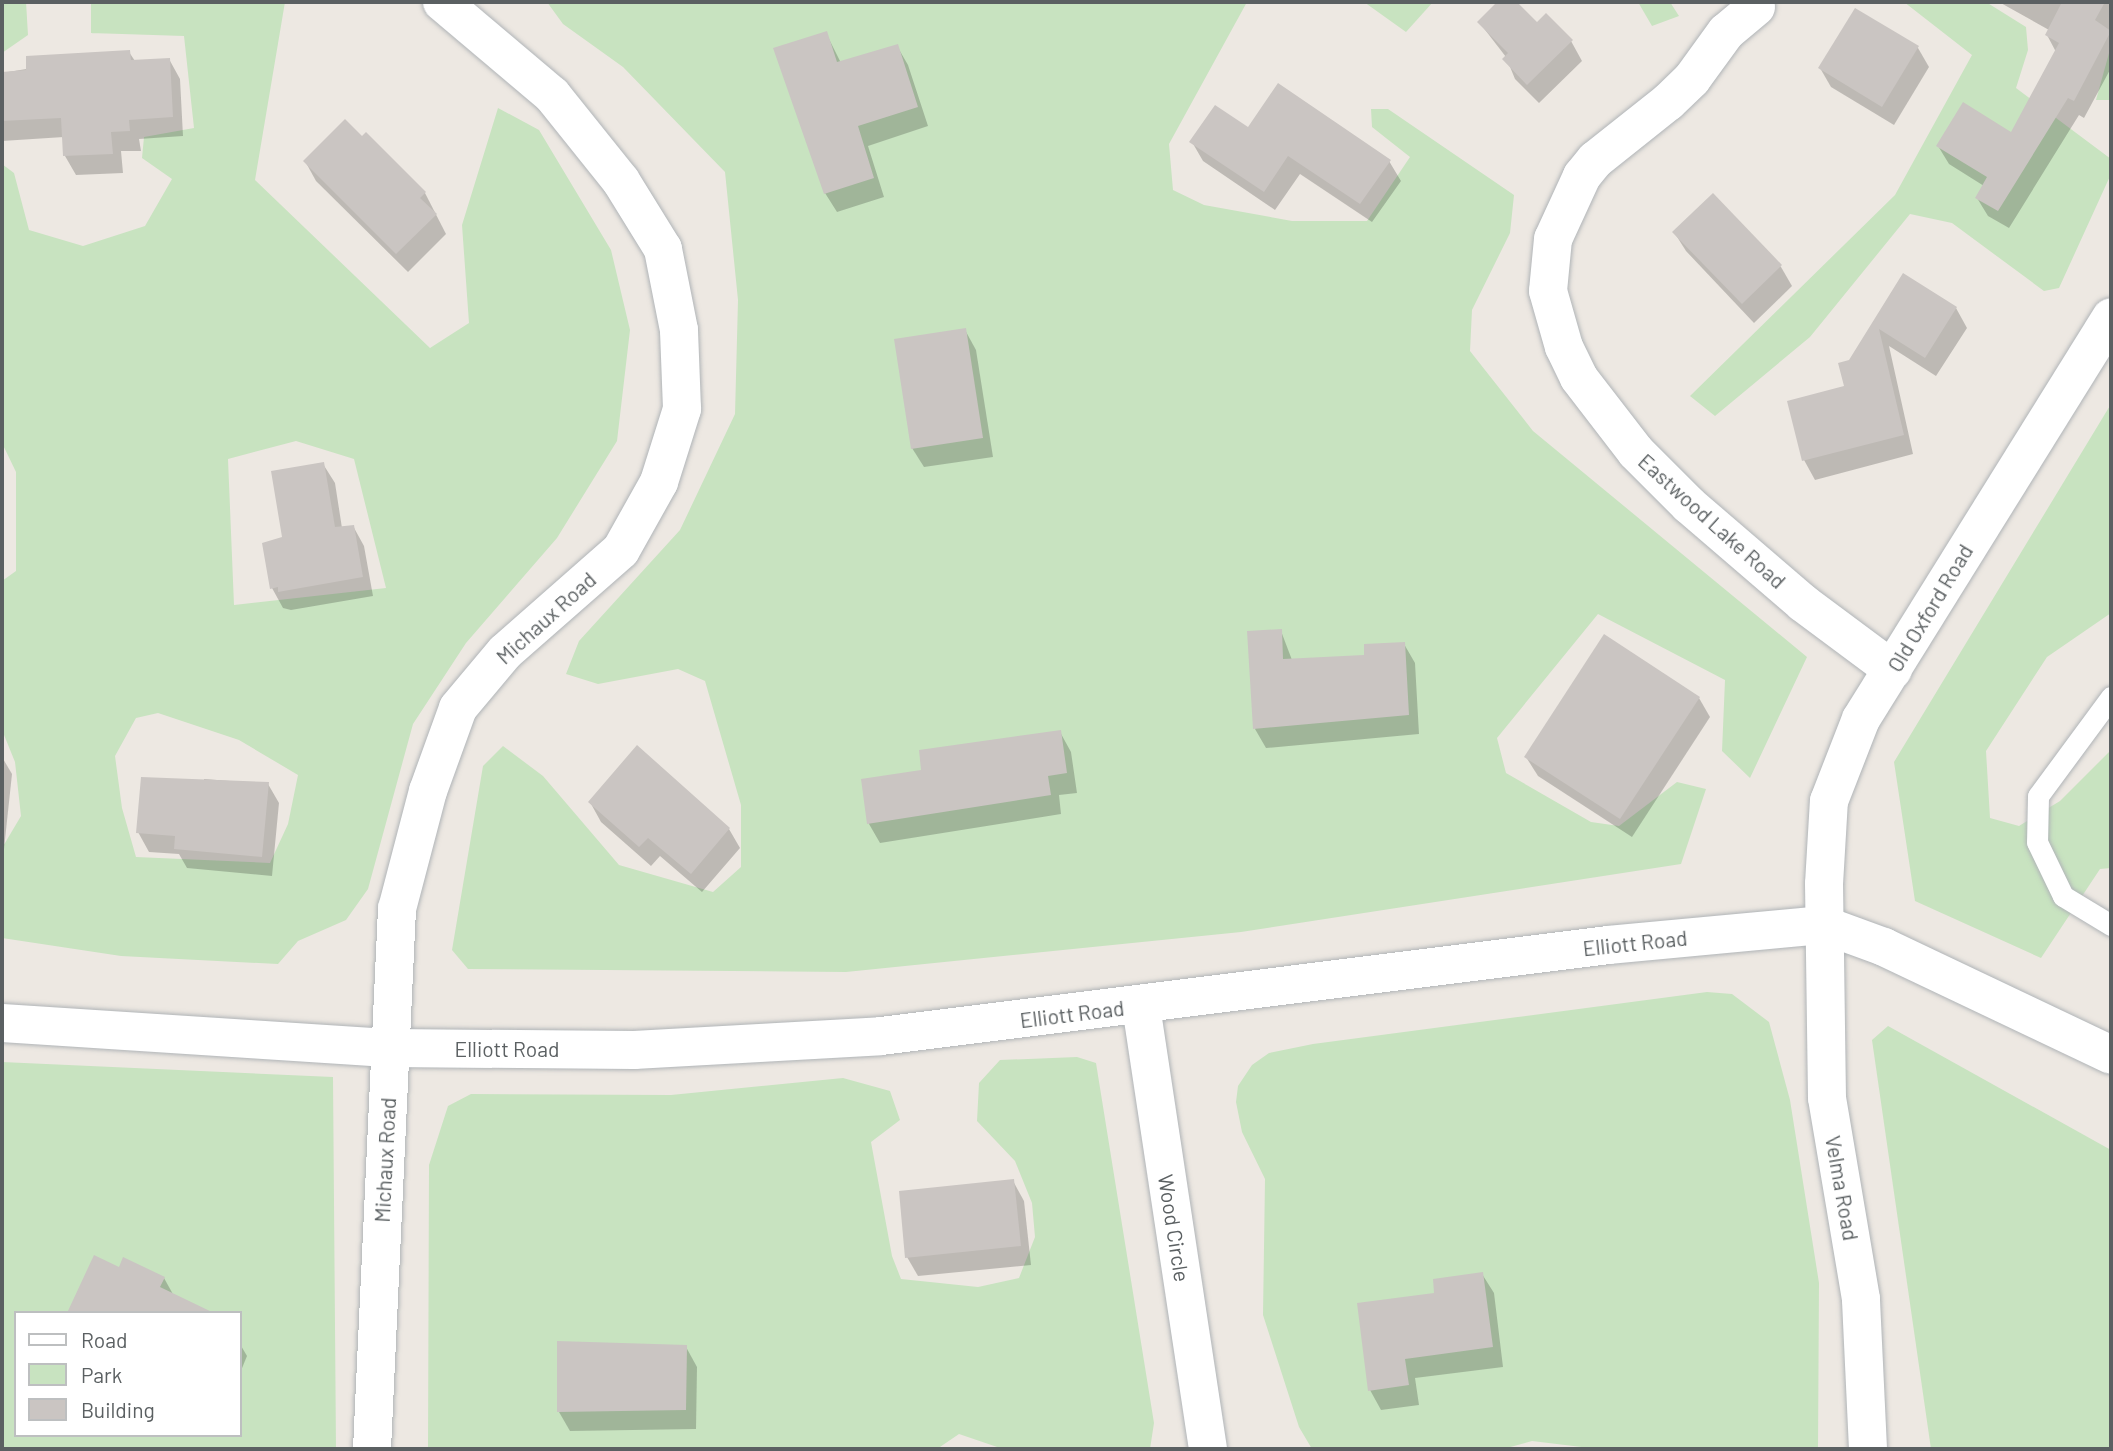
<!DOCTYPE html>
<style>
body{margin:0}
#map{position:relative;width:2113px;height:1451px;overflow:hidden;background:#ede8e2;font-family:Barlow,sans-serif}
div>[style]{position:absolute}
.green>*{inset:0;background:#c8e3c0}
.shadow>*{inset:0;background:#0003}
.building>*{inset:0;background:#cac5c2}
.roads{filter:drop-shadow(0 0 2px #b0b4b7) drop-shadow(0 0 2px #b0b4b7)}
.service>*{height:21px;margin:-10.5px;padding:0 10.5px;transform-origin:10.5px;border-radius:10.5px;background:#fff}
.minor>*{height:38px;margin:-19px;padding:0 19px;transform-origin:19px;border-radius:19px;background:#fff}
span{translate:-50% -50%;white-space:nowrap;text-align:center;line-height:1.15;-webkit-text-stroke:6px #fff;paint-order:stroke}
.street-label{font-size:21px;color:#5b6062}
.frame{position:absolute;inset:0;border:4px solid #5b6062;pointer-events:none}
.legend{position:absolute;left:14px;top:1311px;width:228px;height:126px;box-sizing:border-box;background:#fff;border:2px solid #bdbfc0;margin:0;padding:9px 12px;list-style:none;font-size:21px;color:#5b6062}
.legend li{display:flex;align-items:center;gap:14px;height:35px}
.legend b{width:35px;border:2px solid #bdbfc0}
</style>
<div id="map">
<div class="green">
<div style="clip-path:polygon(2px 2px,26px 2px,28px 35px,2px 53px)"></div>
<div style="clip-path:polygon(evenodd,91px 2px,285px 2px,255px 180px,430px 348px,469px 323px,462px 225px,498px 108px,539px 130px,611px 250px,630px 330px,617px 441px,557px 538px,466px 643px,413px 724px,368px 889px,346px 920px,298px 941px,278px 964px,121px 956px,2px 938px,2px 848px,21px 816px,15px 762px,2px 730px,2px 581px,16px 571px,16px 472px,2px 443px,2px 164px,14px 173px,29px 230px,83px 246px,145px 226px,172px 179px,142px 158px,144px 137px,194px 128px,184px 36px,91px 33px,91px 2px,296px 441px,354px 459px,386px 588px,234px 605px,228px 459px,296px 441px,91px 2px,158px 713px,239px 740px,298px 775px,288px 824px,270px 863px,136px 857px,122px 808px,115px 756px,136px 718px,158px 713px)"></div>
<div style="clip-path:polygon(547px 2px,1247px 2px,1169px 144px,1173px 190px,1204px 205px,1292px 221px,1367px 221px,1410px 157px,1372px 127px,1371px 109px,1388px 109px,1514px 195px,1510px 233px,1472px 310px,1470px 351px,1533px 431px,1807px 657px,1750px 778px,1722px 751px,1725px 680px,1598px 614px,1497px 738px,1506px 773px,1591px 822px,1619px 826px,1677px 782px,1706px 789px,1681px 864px,1241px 932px,846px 972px,468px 969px,452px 950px,483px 766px,503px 746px,543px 776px,619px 865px,713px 892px,741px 867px,741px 805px,705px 681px,678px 669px,598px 684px,566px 674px,579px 641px,680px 530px,735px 414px,738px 300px,725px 172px,623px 67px,563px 24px)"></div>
<div style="clip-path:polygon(1364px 2px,1433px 2px,1406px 32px)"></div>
<div style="clip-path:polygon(1638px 2px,1670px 2px,1679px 16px,1652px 26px)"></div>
<div style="clip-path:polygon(1904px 2px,1986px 2px,2026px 27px,2028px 50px,2016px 88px,2111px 159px,2111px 174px,2059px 288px,2044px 291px,1952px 223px,1910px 214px,1810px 337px,1715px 416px,1690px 396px,1895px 195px,1972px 55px)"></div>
<div style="clip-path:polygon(2111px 46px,2111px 100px,2096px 100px)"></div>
<div style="clip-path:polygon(2111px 404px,2111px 613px,2047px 657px,1986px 751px,1990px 818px,2019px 826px,2060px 801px,2111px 750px,2111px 868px,2100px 869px,2041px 958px,1915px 901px,1894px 762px)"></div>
<div style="clip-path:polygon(1707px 992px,1732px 994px,1769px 1022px,1790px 1100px,1819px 1283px,1818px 1449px,1598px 1449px,1532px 1441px,1503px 1449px,1312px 1449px,1299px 1427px,1263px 1315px,1265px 1179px,1242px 1132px,1236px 1102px,1238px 1086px,1252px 1065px,1269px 1053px,1313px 1044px)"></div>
<div style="clip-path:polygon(1888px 1026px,2111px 1150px,2111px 1449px,1931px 1449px,1872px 1040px)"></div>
<div style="clip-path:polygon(1077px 1057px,1096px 1063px,1154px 1423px,1150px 1449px,1003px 1449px,959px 1434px,937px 1449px,428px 1449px,429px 1165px,448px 1106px,471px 1094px,671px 1095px,843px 1078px,890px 1091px,900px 1120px,871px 1142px,892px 1256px,901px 1279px,978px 1287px,1019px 1278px,1035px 1237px,1032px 1203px,1015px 1161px,977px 1121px,979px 1083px,1000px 1060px)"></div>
<div style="clip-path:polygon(evenodd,2px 1062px,333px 1077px,336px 1449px,2px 1449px,2px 1062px,16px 1313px,240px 1313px,240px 1435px,16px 1435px,16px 1313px)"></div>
</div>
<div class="shadow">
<div style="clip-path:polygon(1500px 2px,1514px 2px,1537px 25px,1571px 41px,1582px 61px,1539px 103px,1515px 79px,1506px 57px,1479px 22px)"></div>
<div style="clip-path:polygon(1999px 2px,2111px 2px,2111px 68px,2084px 118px,2079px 115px,2009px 228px,1988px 216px,1977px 198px,1984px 186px,1949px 164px,1938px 146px,2012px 134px,2056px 52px,2047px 35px,2049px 30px)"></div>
<div style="clip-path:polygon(1856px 10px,1918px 48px,1929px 67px,1894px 125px,1831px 87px,1820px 68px)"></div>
<div style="clip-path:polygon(826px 33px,841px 63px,897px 46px,908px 65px,928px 126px,868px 146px,884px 197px,837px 212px,825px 193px)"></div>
<div style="clip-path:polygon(129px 52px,135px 61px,169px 59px,180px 79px,183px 136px,139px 139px,141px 151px,121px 151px,123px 173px,76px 175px,65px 156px,64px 137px,2px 141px,2px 73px)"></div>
<div style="clip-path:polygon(1248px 130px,1389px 161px,1401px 181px,1372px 222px,1300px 174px,1275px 210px,1203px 161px,1192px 142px)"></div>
<div style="clip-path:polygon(305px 161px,425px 193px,446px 234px,408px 272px,316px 181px)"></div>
<div style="clip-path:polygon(1713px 195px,1781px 267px,1792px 286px,1754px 323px,1686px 251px,1674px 232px)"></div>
<div style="clip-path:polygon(1904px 276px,1956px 308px,1967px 328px,1936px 376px,1889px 346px,1913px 454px,1815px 480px,1804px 460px,1846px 388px,1850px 362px)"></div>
<div style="clip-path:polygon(965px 330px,976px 350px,993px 457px,924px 467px,912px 448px)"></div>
<div style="clip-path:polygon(323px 464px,335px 483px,342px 528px,353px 526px,364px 546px,373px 596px,291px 610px,283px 608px,272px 588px)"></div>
<div style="clip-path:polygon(1281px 631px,1292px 660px,1366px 657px,1404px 644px,1415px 663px,1419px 734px,1266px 748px,1255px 729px)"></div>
<div style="clip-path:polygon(1699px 698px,1710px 717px,1632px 837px,1538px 776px,1526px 757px)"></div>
<div style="clip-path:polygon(1060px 732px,1071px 752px,1077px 793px,1059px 795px,1061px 814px,880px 843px,869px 824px,863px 780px,923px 772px)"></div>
<div style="clip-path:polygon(2px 757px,12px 774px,4px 849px,2px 849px)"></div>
<div style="clip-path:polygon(204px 779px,268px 784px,279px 803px,272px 876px,187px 868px,179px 854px,149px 852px,138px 832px,204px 784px)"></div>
<div style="clip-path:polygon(590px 802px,729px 829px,740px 848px,702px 892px,660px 856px,651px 866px,601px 822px)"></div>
<div style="clip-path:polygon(1013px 1181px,1024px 1201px,1031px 1265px,918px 1276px,907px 1257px)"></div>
<div style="clip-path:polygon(119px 1269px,164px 1278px,174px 1296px)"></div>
<div style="clip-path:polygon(1482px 1274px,1494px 1293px,1503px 1367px,1415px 1378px,1419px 1405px,1381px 1410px,1370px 1390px,1436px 1294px)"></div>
<div style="clip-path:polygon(240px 1344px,247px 1356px,240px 1373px)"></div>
<div style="clip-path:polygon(686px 1347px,697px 1367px,696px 1429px,570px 1431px,559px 1412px)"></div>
</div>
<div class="building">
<div style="clip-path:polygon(1497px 2px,1517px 2px,1537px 22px,1546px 13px,1573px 40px,1527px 85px,1502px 59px,1508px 53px,1477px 22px)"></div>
<div style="clip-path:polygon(2062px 2px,2105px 2px,2095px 20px,2111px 31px,2074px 101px,2068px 98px,1998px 211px,1975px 198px,1987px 177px,1936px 146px,1963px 102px,2011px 132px,2059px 43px,2045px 35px)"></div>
<div style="clip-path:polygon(1855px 8px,1919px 46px,1882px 107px,1818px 68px)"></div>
<div style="clip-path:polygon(827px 31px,837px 62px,898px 44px,918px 107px,858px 126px,874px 178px,824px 194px,773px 48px)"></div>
<div style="clip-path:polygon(130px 50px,131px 60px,170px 58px,173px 117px,129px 120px,130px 131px,111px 132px,113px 154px,63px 156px,61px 118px,2px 121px,2px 72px,26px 70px,26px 56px)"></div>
<div style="clip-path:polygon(1278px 83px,1391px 160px,1360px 204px,1288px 156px,1264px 192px,1189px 142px,1215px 105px,1248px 127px)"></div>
<div style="clip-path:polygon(345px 119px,362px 136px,366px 132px,426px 192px,420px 198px,437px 214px,396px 254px,303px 161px)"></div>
<div style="clip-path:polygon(1713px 193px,1782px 265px,1742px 304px,1672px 232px)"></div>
<div style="clip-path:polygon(1903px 273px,1957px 307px,1925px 358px,1879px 329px,1904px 435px,1802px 461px,1787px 401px,1844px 386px,1838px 363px,1849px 360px)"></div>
<div style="clip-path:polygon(966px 328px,983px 438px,911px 449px,894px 339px)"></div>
<div style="clip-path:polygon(324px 462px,335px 527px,354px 525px,363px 577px,278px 592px,278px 587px,270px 589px,262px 543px,282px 537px,271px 471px)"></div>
<div style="clip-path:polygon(1282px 629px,1283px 659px,1364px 655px,1364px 644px,1405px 642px,1409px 715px,1253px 729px,1247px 631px)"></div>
<div style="clip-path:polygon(1604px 634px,1700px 697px,1620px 819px,1524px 757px)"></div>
<div style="clip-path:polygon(1061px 730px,1067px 773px,1048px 776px,1051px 795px,867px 824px,861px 779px,921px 770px,919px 750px)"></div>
<div style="clip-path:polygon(637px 745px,730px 828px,691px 874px,648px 838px,639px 847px,588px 802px)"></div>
<div style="clip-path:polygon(141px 777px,269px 782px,262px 857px,174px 849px,175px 836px,136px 833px)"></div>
<div style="clip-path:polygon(1014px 1179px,1021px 1246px,905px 1258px,899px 1191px)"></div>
<div style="clip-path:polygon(94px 1255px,119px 1267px,123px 1257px,165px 1277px,160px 1287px,214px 1313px,67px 1313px)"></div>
<div style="clip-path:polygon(1483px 1272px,1493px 1347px,1405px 1359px,1409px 1385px,1368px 1391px,1357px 1303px,1434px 1293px,1433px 1279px)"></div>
<div style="clip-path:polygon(557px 1341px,687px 1345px,686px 1410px,557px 1412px)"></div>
</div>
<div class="roads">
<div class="service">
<div style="left:2111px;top:697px;width:123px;rotate:126.4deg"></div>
<div style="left:2038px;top:796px;width:46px;rotate:91.2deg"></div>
<div style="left:2037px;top:842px;width:60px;rotate:64.3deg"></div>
<div style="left:2063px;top:896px;width:56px;rotate:31.1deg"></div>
</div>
<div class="minor">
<div style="left:1756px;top:7px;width:39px;rotate:140deg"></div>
<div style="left:1726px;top:32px;width:58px;rotate:125.9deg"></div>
<div style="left:1692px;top:79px;width:33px;rotate:136deg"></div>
<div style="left:1668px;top:102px;width:93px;rotate:141.5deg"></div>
<div style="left:1595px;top:160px;width:21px;rotate:129deg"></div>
<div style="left:1582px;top:176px;width:69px;rotate:114.7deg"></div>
<div style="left:1553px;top:239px;width:52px;rotate:95.5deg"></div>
<div style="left:1548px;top:291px;width:58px;rotate:74.1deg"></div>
<div style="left:1564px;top:347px;width:34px;rotate:64deg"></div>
<div style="left:1579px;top:378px;width:93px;rotate:52.4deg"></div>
<div style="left:1636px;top:452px;width:75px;rotate:45deg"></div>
<div style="left:1689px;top:505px;width:150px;rotate:40.7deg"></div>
<div style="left:1803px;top:603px;width:112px;rotate:36.7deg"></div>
<div style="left:1141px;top:1006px;width:448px;rotate:81.4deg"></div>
<div style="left:2px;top:1023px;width:390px;rotate:3.7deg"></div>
<div style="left:391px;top:1048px;width:243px;rotate:0.5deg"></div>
<div style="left:634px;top:1050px;width:247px;rotate:-3.2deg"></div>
<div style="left:881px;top:1036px;width:733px;rotate:-7.13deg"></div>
<div style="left:1608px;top:945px;width:217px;rotate:-5.3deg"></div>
<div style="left:1824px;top:925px;width:64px;rotate:20.1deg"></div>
<div style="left:1884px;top:947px;width:251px;rotate:25.4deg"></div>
<div style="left:372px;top:1449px;width:541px;rotate:-87.35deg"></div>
<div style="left:397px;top:909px;width:122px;rotate:-75.3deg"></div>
<div style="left:428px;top:791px;width:88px;rotate:-70.1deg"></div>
<div style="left:458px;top:708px;width:73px;rotate:-50deg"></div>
<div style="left:505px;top:652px;width:154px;rotate:-41.3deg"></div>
<div style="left:621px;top:550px;width:78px;rotate:-60.8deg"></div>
<div style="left:659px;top:482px;width:77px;rotate:-72.5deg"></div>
<div style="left:682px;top:409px;width:79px;rotate:-92.2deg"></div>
<div style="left:679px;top:330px;width:83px;rotate:-101.2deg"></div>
<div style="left:663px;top:249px;width:80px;rotate:-121.7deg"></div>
<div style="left:621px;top:181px;width:110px;rotate:-128.7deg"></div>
<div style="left:552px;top:95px;width:144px;rotate:-139.8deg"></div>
<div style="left:1868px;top:1449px;width:150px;rotate:-92.7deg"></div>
<div style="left:1861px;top:1299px;width:204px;rotate:-99.6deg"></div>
<div style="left:1827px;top:1098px;width:214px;rotate:-90.8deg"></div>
<div style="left:1824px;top:884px;width:83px;rotate:-86.6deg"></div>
<div style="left:1829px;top:801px;width:88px;rotate:-68.7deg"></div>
<div style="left:1861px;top:719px;width:473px;rotate:-58.1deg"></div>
</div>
</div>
<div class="street-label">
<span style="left:1712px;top:521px;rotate:42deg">Eastwood Lake Road</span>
<span style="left:1930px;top:608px;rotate:-59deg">Old Oxford Road</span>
<span style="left:546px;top:618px;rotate:-42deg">Michaux Road</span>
<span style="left:1635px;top:943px;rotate:-6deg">Elliott Road</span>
<span style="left:1072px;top:1014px;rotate:-7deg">Elliott Road</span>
<span style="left:507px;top:1049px">Elliott Road</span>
<span style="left:385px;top:1160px;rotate:-87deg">Michaux Road</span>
<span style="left:1842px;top:1188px;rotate:80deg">Velma Road</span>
<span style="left:1174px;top:1228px;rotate:81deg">Wood Circle</span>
</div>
<div class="frame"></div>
<ul class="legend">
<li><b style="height:9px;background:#fff"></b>Road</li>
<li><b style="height:19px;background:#c8e3c0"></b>Park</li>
<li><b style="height:19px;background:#cac5c2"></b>Building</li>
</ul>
</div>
